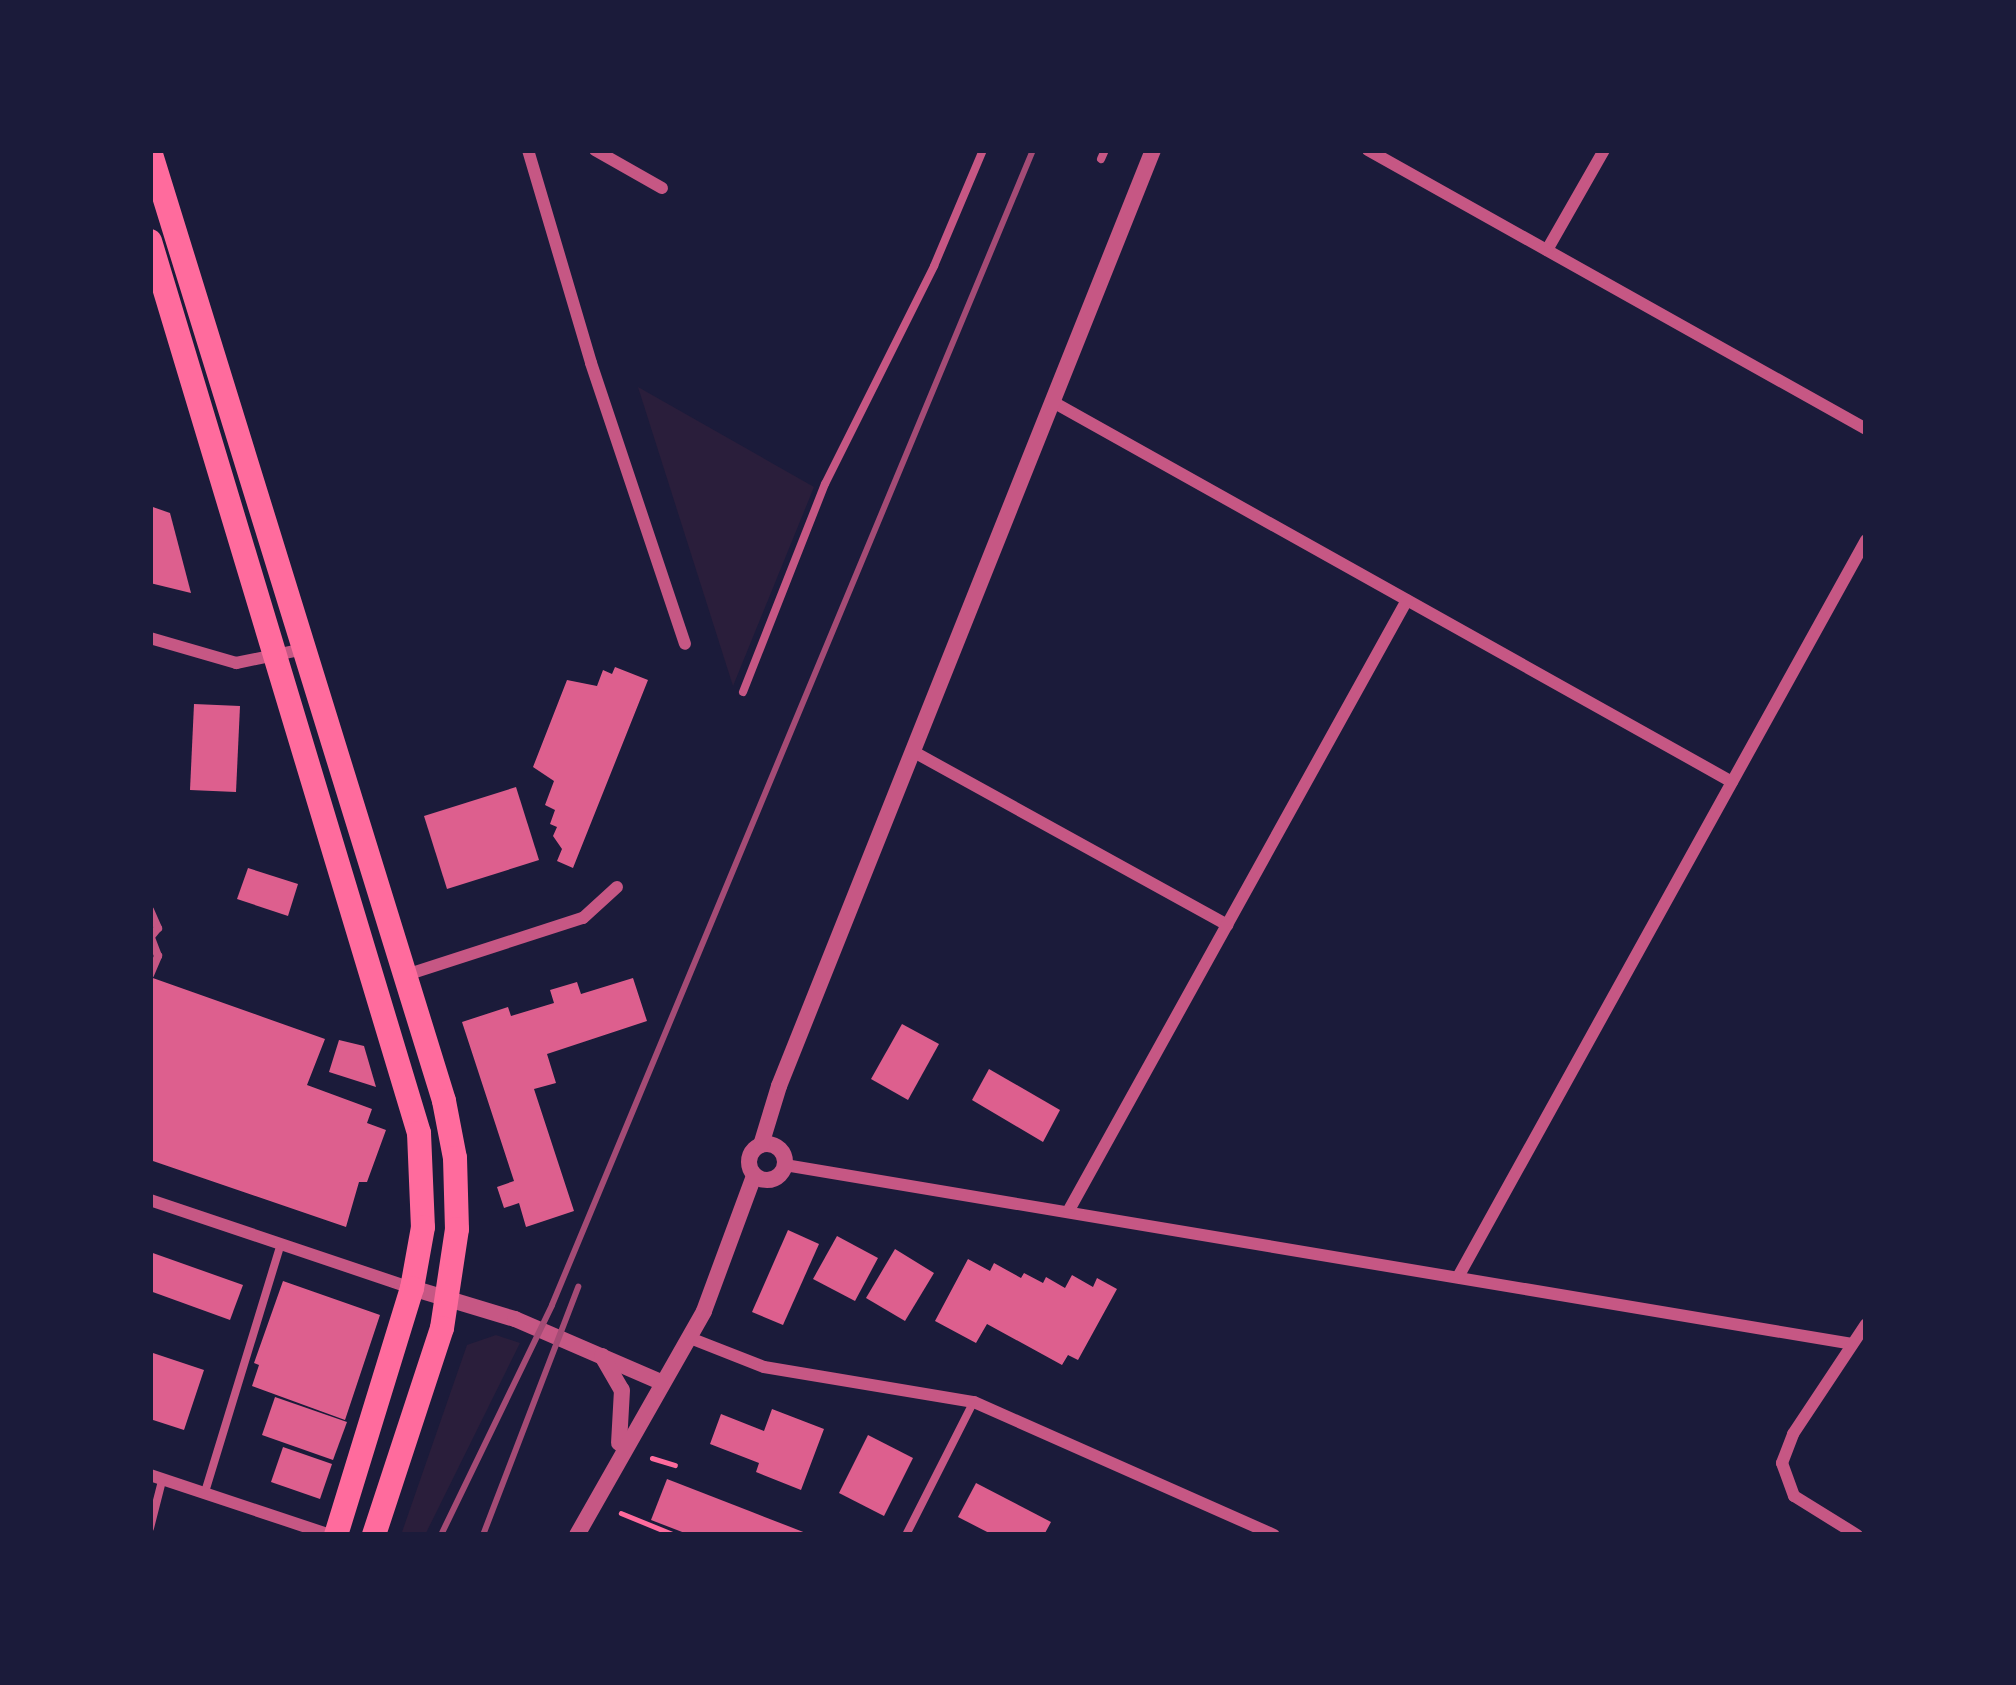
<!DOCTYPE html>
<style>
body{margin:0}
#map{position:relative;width:2016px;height:1685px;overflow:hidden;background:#1b1b3a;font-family:Overpass,sans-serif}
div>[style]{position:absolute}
.green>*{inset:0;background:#2a1e3b}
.building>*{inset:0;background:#dd5f8e}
.path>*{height:4.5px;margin:-2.25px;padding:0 2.25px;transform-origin:2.25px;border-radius:2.25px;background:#ff6b9d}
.service>*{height:8px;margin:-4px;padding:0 4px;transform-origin:4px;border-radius:4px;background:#c65784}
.minor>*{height:12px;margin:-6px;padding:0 6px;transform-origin:6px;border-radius:6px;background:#c65784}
.tertiary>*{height:16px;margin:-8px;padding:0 8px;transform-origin:8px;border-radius:8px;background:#c65784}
.tertiary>.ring{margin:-8px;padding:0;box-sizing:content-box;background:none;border:16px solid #c65784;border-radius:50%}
.trunk>*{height:24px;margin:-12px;padding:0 12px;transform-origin:12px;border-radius:12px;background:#ff6b9d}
.rail>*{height:6px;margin:-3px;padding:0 3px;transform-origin:3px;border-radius:3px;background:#a44b75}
span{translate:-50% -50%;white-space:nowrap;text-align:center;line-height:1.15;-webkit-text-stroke:9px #1b1b3a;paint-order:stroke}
.frame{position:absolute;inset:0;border:153px solid #1b1b3a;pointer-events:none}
</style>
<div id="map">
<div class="green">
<div style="clip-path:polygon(638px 387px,814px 487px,733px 686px)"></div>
<div style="clip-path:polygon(496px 1335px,520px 1343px,425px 1535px,401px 1535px,467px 1345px)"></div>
</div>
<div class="building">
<div style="clip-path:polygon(150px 506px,170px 513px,191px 593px,150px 583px)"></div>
<div style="clip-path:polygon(615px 667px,648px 680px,573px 868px,557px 861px,562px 849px,553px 836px,557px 827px,550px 824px,555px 810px,545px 805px,554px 781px,533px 767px,567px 680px,597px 686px,603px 670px,612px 674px)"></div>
<div style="clip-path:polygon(194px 704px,240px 706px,236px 792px,190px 790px)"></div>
<div style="clip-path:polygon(516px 787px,539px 860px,447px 889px,424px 816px)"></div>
<div style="clip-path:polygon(248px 868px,298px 884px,288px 916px,237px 899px)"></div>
<div style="clip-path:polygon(150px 977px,325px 1039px,307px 1085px,372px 1109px,367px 1123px,386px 1130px,367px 1182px,359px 1182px,346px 1227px,150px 1160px)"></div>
<div style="clip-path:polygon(633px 978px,647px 1021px,547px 1054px,556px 1083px,534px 1089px,574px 1211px,526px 1227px,519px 1203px,504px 1208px,497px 1187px,514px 1181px,462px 1022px,508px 1007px,511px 1016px,554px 1003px,550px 990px,577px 982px,581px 994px)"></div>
<div style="clip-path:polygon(902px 1024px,939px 1044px,908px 1100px,871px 1079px)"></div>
<div style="clip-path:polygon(339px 1040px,364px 1046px,376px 1087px,329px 1072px)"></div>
<div style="clip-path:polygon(989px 1069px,1060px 1110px,1043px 1142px,972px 1100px)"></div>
<div style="clip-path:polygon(788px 1230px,819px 1244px,783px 1325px,752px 1312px)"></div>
<div style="clip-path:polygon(837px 1236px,878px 1258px,855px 1301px,813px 1279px)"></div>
<div style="clip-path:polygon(895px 1249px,934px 1273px,905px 1321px,866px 1298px)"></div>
<div style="clip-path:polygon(150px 1252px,243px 1285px,230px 1320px,150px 1291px)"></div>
<div style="clip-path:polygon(968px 1259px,990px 1271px,994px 1263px,1021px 1278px,1024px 1273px,1043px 1283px,1046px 1277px,1065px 1288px,1072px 1275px,1093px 1287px,1097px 1278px,1117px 1289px,1078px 1360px,1068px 1355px,1062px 1365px,987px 1324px,976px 1343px,935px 1321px)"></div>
<div style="clip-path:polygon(283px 1281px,380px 1315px,345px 1420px,252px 1386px,259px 1365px,254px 1363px)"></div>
<div style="clip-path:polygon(150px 1352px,204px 1370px,184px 1430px,150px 1419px)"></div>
<div style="clip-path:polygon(275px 1397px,347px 1422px,333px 1460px,262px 1435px)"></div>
<div style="clip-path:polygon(772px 1409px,824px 1429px,801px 1490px,756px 1472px,759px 1463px,710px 1444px,721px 1414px,764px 1431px)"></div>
<div style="clip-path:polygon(868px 1435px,913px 1458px,884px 1516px,839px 1493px)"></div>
<div style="clip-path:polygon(283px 1447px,332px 1464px,320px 1499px,271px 1482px)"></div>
<div style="clip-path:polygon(667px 1479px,752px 1512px,811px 1535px,690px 1535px,651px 1520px)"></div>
<div style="clip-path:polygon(976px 1483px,1051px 1522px,1044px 1535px,993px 1535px,958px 1517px)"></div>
</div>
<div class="path">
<div style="left:652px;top:1458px;width:24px;rotate:17deg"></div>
<div style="left:621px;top:1513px;width:58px;rotate:22.2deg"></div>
</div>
<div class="service">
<div style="left:1101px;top:159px;width:10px;rotate:-66deg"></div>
<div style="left:743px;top:692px;width:224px;rotate:-68.5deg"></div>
<div style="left:825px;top:484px;width:244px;rotate:-63.4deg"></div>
<div style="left:934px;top:266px;width:126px;rotate:-67.1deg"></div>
<div style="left:150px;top:910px;width:20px;rotate:66deg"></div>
<div style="left:158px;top:928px;width:13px;rotate:129deg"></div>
<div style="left:150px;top:975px;width:21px;rotate:-67deg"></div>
<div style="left:158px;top:956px;width:19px;rotate:-111deg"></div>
<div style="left:205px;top:1492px;width:259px;rotate:-73deg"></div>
<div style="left:150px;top:1528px;width:49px;rotate:-75.7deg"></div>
<div style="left:906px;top:1535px;width:148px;rotate:-63.1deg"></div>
</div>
<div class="minor">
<div style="left:528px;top:150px;width:222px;rotate:73.5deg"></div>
<div style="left:591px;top:363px;width:296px;rotate:71.5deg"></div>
<div style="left:595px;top:150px;width:77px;rotate:29.6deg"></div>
<div style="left:1368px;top:150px;width:571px;rotate:29.26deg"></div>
<div style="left:1547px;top:250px;width:115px;rotate:-60.3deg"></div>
<div style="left:1053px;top:402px;width:778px;rotate:29.23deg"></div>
<div style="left:150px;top:638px;width:90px;rotate:16.2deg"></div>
<div style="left:236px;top:663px;width:69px;rotate:-11.6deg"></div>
<div style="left:914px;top:752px;width:358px;rotate:28.9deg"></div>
<div style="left:406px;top:975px;width:186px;rotate:-17.9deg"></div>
<div style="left:583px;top:918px;width:46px;rotate:-42.4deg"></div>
<div style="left:785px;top:1165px;width:1082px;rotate:9.52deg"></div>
<div style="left:150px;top:1200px;width:275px;rotate:18.6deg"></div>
<div style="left:1069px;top:1210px;width:697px;rotate:-61.01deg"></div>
<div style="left:1458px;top:1277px;width:842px;rotate:-61.03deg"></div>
<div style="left:690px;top:1338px;width:79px;rotate:21.4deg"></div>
<div style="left:764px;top:1367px;width:213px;rotate:9.5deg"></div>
<div style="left:974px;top:1402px;width:328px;rotate:23.9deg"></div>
<div style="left:150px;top:1475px;width:190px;rotate:18.4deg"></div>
<div style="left:1857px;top:1535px;width:74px;rotate:-148.2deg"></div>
<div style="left:1794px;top:1496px;width:35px;rotate:-110deg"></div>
<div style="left:1782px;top:1463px;width:31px;rotate:-69deg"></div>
<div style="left:1793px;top:1434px;width:132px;rotate:-56.4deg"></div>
</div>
<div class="tertiary">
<div class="ring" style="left:749px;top:1144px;width:20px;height:20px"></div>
<div style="left:761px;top:1145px;width:62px;rotate:-73deg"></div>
<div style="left:779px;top:1086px;width:1008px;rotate:-68.22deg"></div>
<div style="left:412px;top:1288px;width:108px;rotate:16.8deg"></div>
<div style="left:515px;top:1319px;width:161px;rotate:23.4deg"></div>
<div style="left:602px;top:1356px;width:39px;rotate:60deg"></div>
<div style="left:622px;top:1390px;width:53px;rotate:93.2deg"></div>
<div style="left:577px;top:1535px;width:257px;rotate:-60.4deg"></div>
<div style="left:704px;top:1311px;width:144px;rotate:-69.7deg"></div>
</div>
<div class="trunk">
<div style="left:150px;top:151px;width:994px;rotate:72.8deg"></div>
<div style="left:444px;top:1101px;width:58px;rotate:79.1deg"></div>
<div style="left:455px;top:1158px;width:71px;rotate:88.4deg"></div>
<div style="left:457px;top:1229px;width:100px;rotate:98.6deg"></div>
<div style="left:442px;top:1328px;width:218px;rotate:108.2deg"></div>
<div style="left:150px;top:241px;width:932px;rotate:73.22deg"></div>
<div style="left:419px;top:1133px;width:94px;rotate:87.6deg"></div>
<div style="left:423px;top:1227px;width:62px;rotate:100.2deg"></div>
<div style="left:412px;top:1288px;width:258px;rotate:107.1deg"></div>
</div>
<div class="rail">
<div style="left:441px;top:1535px;width:255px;rotate:-64.2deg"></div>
<div style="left:552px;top:1305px;width:1251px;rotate:-67.39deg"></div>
<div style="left:483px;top:1535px;width:266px;rotate:-69deg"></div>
</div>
<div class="frame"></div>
</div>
